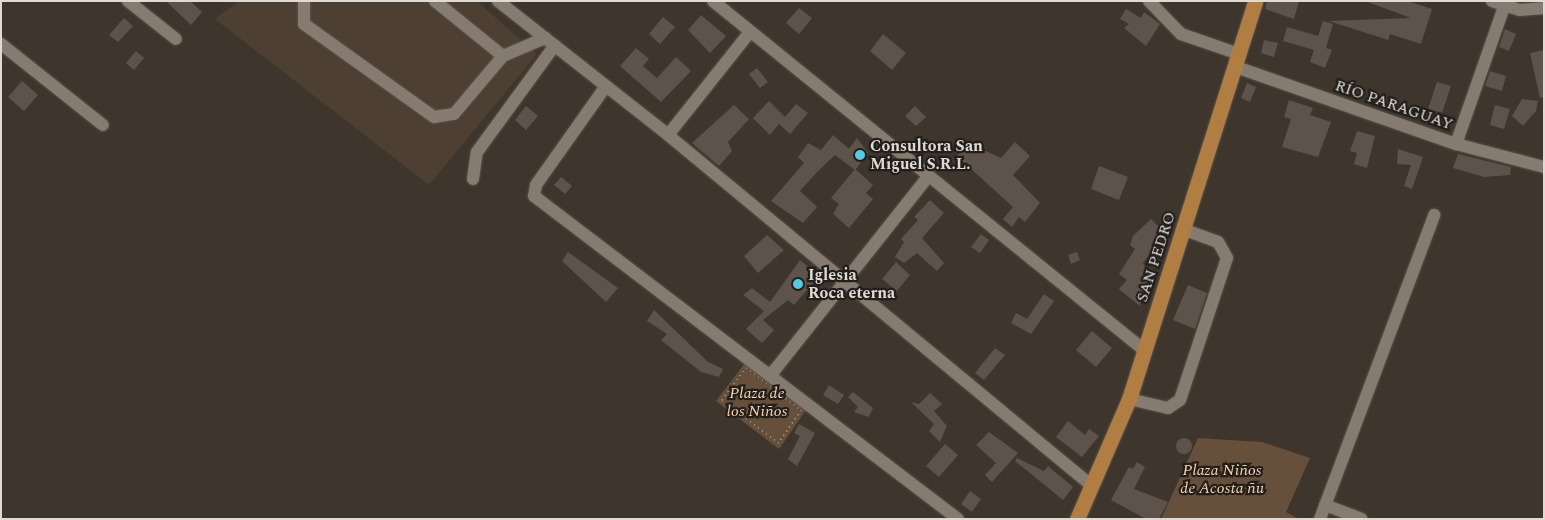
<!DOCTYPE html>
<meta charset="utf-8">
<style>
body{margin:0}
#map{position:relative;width:1545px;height:520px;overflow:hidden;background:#3e362d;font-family:Spectral,serif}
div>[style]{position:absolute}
.built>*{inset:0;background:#4d3f32}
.green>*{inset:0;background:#66503b}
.building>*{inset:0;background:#5d534a}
.round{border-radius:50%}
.path>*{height:2px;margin-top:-1px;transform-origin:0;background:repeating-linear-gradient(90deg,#968f88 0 1px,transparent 0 5px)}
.roads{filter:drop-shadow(0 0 1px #59524b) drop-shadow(0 0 1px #59524b)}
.minor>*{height:12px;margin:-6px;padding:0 6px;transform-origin:6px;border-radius:6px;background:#857b71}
.major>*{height:15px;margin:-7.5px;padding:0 7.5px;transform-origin:7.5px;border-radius:7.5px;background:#b07e43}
.dots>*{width:14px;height:14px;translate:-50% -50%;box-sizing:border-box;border:2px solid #221e1a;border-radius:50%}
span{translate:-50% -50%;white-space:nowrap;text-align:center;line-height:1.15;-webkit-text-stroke:4.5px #221e1a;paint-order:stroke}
.street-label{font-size:16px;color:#e0dad5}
.poi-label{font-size:16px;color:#e0dad5;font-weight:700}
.left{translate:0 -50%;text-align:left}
.park-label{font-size:16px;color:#f9d3b0;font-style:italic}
.frame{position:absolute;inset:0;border:2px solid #e0dad5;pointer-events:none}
</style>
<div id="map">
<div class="built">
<div style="clip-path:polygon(239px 1px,477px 1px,537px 54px,429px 185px,215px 19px)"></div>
</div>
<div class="green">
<div style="clip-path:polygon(745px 363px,806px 410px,779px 449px,716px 401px)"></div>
<div style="clip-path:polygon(1198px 438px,1262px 442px,1310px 458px,1286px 512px,1299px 519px,1161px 519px)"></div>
</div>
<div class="building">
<div style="clip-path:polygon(166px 1px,190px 1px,202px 12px,191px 25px)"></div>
<div style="clip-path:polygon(1267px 1px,1299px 1px,1294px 19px,1265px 9px)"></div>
<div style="clip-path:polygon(1365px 1px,1407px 1px,1432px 9px,1421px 44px,1390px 34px,1388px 40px,1329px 21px,1411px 18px)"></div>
<div style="clip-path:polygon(799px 8px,812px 18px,799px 34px,786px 23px)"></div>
<div style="clip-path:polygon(1126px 9px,1141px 18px,1144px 12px,1160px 24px,1146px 46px,1124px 28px,1129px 24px,1120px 19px)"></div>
<div style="clip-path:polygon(701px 15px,726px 36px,710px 53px,688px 30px)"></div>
<div style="clip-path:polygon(663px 17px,675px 27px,660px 44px,649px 34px)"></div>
<div style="clip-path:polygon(124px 18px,133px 26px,118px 42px,109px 35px)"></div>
<div style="clip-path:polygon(1323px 21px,1333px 24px,1326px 48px,1332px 50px,1325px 68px,1310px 62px,1314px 50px,1283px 41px,1287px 27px,1318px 36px)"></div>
<div style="clip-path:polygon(1505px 29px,1516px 34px,1509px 51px,1499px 47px)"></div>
<div style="clip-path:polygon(883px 34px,906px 53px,892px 70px,870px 51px)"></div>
<div style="clip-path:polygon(1264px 40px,1278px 43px,1274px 57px,1261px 53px)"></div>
<div style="clip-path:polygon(636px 48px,649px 59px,643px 66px,657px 78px,676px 57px,691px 71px,661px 102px,620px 66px)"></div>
<div style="clip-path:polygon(1544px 50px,1544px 97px,1540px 98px,1530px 53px)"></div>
<div style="clip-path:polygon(136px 51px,144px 58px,134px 70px,126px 63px)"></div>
<div style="clip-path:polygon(757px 68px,768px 82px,760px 88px,749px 74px)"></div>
<div style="clip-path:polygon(1490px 71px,1506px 76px,1502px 91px,1485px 86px)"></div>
<div style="clip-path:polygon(22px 81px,38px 95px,24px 111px,8px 97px)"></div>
<div style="clip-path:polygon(1437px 82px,1451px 86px,1442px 113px,1428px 109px)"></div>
<div style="clip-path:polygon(1247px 83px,1256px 87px,1250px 102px,1241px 98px)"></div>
<div style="clip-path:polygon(1522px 99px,1538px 101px,1536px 111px,1523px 126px,1512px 116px)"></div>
<div style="clip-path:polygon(1289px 100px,1313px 108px,1310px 115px,1331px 122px,1318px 157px,1282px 147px,1291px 119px,1284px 117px)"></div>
<div style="clip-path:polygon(769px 101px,785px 117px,796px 104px,808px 113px,790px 134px,779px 124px,770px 135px,753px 118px)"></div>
<div style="clip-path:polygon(734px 105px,749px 119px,728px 142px,732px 151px,719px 166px,692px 143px)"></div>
<div style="clip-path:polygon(1495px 105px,1510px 109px,1504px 129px,1490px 125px)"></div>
<div style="clip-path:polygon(526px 106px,538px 116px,526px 130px,515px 120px)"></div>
<div style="clip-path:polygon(915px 106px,926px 117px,916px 126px,905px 116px)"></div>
<div style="clip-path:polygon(1357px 131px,1375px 136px,1367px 168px,1354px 164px,1357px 153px,1350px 151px)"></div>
<div style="clip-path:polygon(833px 135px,849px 149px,857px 138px,868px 153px,855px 170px,835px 155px,817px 172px,800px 191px,817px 207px,803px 223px,771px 201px,804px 163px,798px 157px,808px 143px,821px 150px)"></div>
<div style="clip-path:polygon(1015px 142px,1030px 156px,1013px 175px,1040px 203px,1025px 222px,1019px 217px,1012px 227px,1003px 219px,1013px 207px,957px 156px,968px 143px,1001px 158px)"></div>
<div style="clip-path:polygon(1398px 149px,1423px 157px,1412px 189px,1404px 186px,1411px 165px,1397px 164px)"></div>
<div style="clip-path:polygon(1458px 154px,1511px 167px,1510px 175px,1484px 177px,1453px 168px)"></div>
<div style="clip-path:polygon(1099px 166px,1128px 177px,1119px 200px,1091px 189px)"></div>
<div style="clip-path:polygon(855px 169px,873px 185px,866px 193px,873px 199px,849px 228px,833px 214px,839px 204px,831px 198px)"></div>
<div style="clip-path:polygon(561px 177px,572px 186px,565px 194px,554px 185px)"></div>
<div style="clip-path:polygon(930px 200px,944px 213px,922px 238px,944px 263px,937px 271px,917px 253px,904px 263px,895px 257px,904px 242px,901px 239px,918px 220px,914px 217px)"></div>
<div style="clip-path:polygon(1151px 219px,1165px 233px,1143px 263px,1149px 275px,1140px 306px,1119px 289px,1127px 280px,1119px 274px,1135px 249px,1130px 245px,1133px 236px)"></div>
<div style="clip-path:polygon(981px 234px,989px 240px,980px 253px,971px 247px)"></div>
<div style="clip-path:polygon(767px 235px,784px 250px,758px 273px,744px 256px)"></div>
<div style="clip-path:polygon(568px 252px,618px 288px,606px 302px,562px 261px)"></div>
<div style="clip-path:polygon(1077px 252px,1080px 260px,1071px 264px,1068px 255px)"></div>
<div style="clip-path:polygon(800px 260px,819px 276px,794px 305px,788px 300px,763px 320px,774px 330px,762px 343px,746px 329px,764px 311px,743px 295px,752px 288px,770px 302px)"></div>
<div style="clip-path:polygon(896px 262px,910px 275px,897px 291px,882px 279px)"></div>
<div style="clip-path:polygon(1188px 285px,1207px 293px,1195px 329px,1173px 320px)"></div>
<div style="clip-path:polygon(1044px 294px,1054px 301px,1031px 334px,1011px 323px,1016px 313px,1027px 319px)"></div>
<div style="clip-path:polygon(654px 310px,708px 362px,723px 369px,719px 377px,701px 372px,661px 340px,667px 334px,647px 321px)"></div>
<div style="clip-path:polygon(1092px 331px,1112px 348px,1096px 367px,1076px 350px)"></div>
<div style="clip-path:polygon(995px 348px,1005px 355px,984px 380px,975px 373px)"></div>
<div style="clip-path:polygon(829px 385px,844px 395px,838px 404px,823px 395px)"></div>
<div style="clip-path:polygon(853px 392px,873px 408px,869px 417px,854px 412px,858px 407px,848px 397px)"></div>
<div style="clip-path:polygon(930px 393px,942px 404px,934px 411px,947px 426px,940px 442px,929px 431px,934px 424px,911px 402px,919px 404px)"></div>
<div style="clip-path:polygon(1068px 421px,1085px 435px,1089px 429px,1099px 436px,1082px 457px,1056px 437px)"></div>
<div style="clip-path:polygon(799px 424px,815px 433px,797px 466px,788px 459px,800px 436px,794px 433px)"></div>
<div style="clip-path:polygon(989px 432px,1018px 453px,992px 482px,985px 475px,996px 463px,976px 445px)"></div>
<div class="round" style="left:1176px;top:438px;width:16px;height:16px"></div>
<div style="clip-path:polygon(945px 444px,958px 455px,939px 477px,926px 466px)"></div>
<div style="clip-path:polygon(1017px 458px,1044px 471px,1048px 466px,1073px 487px,1063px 500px,1015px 461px)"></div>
<div style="clip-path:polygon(1137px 462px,1145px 467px,1134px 489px,1168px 502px,1159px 519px,1146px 519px,1111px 500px,1129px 467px,1133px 469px)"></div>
<div style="clip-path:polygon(970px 491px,981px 499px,972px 512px,961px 504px)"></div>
</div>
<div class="path">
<div style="left:746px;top:368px;width:69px;rotate:37.4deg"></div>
<div style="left:801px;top:410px;width:40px;rotate:124deg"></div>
<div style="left:779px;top:443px;width:71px;rotate:-143deg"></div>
<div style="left:722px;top:400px;width:40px;rotate:-53deg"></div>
</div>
<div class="roads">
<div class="minor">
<div style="left:128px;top:1px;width:61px;rotate:38.4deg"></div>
<div style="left:304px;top:1px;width:23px;rotate:90deg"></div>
<div style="left:304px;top:24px;width:160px;rotate:35.6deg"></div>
<div style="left:434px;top:117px;width:20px;rotate:-9deg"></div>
<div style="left:454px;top:114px;width:76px;rotate:-49.8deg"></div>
<div style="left:503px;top:56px;width:46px;rotate:-23.2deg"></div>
<div style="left:435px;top:1px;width:87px;rotate:39deg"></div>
<div style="left:498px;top:1px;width:216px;rotate:38.2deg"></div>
<div style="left:668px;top:135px;width:550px;rotate:39.62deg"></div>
<div style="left:713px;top:1px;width:555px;rotate:39deg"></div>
<div style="left:1149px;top:1px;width:46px;rotate:45.9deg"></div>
<div style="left:1181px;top:34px;width:61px;rotate:19deg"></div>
<div style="left:1492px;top:1px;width:29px;rotate:18deg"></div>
<div style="left:1520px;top:10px;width:24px;rotate:-5deg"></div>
<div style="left:1px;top:44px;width:130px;rotate:38.5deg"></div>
<div style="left:1236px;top:67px;width:233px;rotate:19.3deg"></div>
<div style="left:1456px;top:144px;width:91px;rotate:14.6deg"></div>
<div style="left:606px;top:86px;width:121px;rotate:125.3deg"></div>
<div style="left:536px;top:185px;width:11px;rotate:100deg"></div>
<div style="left:534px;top:196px;width:533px;rotate:37.3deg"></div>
<div style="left:668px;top:135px;width:132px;rotate:-51.5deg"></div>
<div style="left:1456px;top:144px;width:151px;rotate:-70.7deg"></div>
<div style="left:473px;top:179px;width:27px;rotate:-82deg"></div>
<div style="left:477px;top:152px;width:132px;rotate:-53.9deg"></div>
<div style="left:770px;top:376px;width:253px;rotate:-51.6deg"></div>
<div style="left:1129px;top:399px;width:40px;rotate:13deg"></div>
<div style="left:1168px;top:408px;width:14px;rotate:-34deg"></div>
<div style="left:1180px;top:400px;width:150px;rotate:-71.7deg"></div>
<div style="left:1227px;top:258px;width:18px;rotate:-119deg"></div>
<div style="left:1218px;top:242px;width:37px;rotate:-160deg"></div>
<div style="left:1325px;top:505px;width:39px;rotate:21deg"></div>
<div style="left:1320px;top:519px;width:325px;rotate:-69.4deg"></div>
</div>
<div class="major">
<div style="left:1077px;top:519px;width:131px;rotate:-66.6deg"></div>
<div style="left:1129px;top:399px;width:417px;rotate:-72.4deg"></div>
</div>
</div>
<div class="dots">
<div style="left:860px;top:155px;background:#57c9e2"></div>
<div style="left:798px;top:284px;background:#57c9e2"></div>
</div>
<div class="street-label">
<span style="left:1394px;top:105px;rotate:19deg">RÍO PARAGUAY</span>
<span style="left:1156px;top:257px;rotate:-72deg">SAN PEDRO</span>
</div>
<div class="poi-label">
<span class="left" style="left:870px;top:155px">Consultora San<br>Miguel S.R.L.</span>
<span class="left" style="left:808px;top:284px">Iglesia<br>Roca eterna</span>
</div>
<div class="park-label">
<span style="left:757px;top:402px">Plaza de<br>los Niños</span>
<span style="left:1222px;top:479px">Plaza Niños<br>de Acosta ñu</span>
</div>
<div class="frame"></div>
</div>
